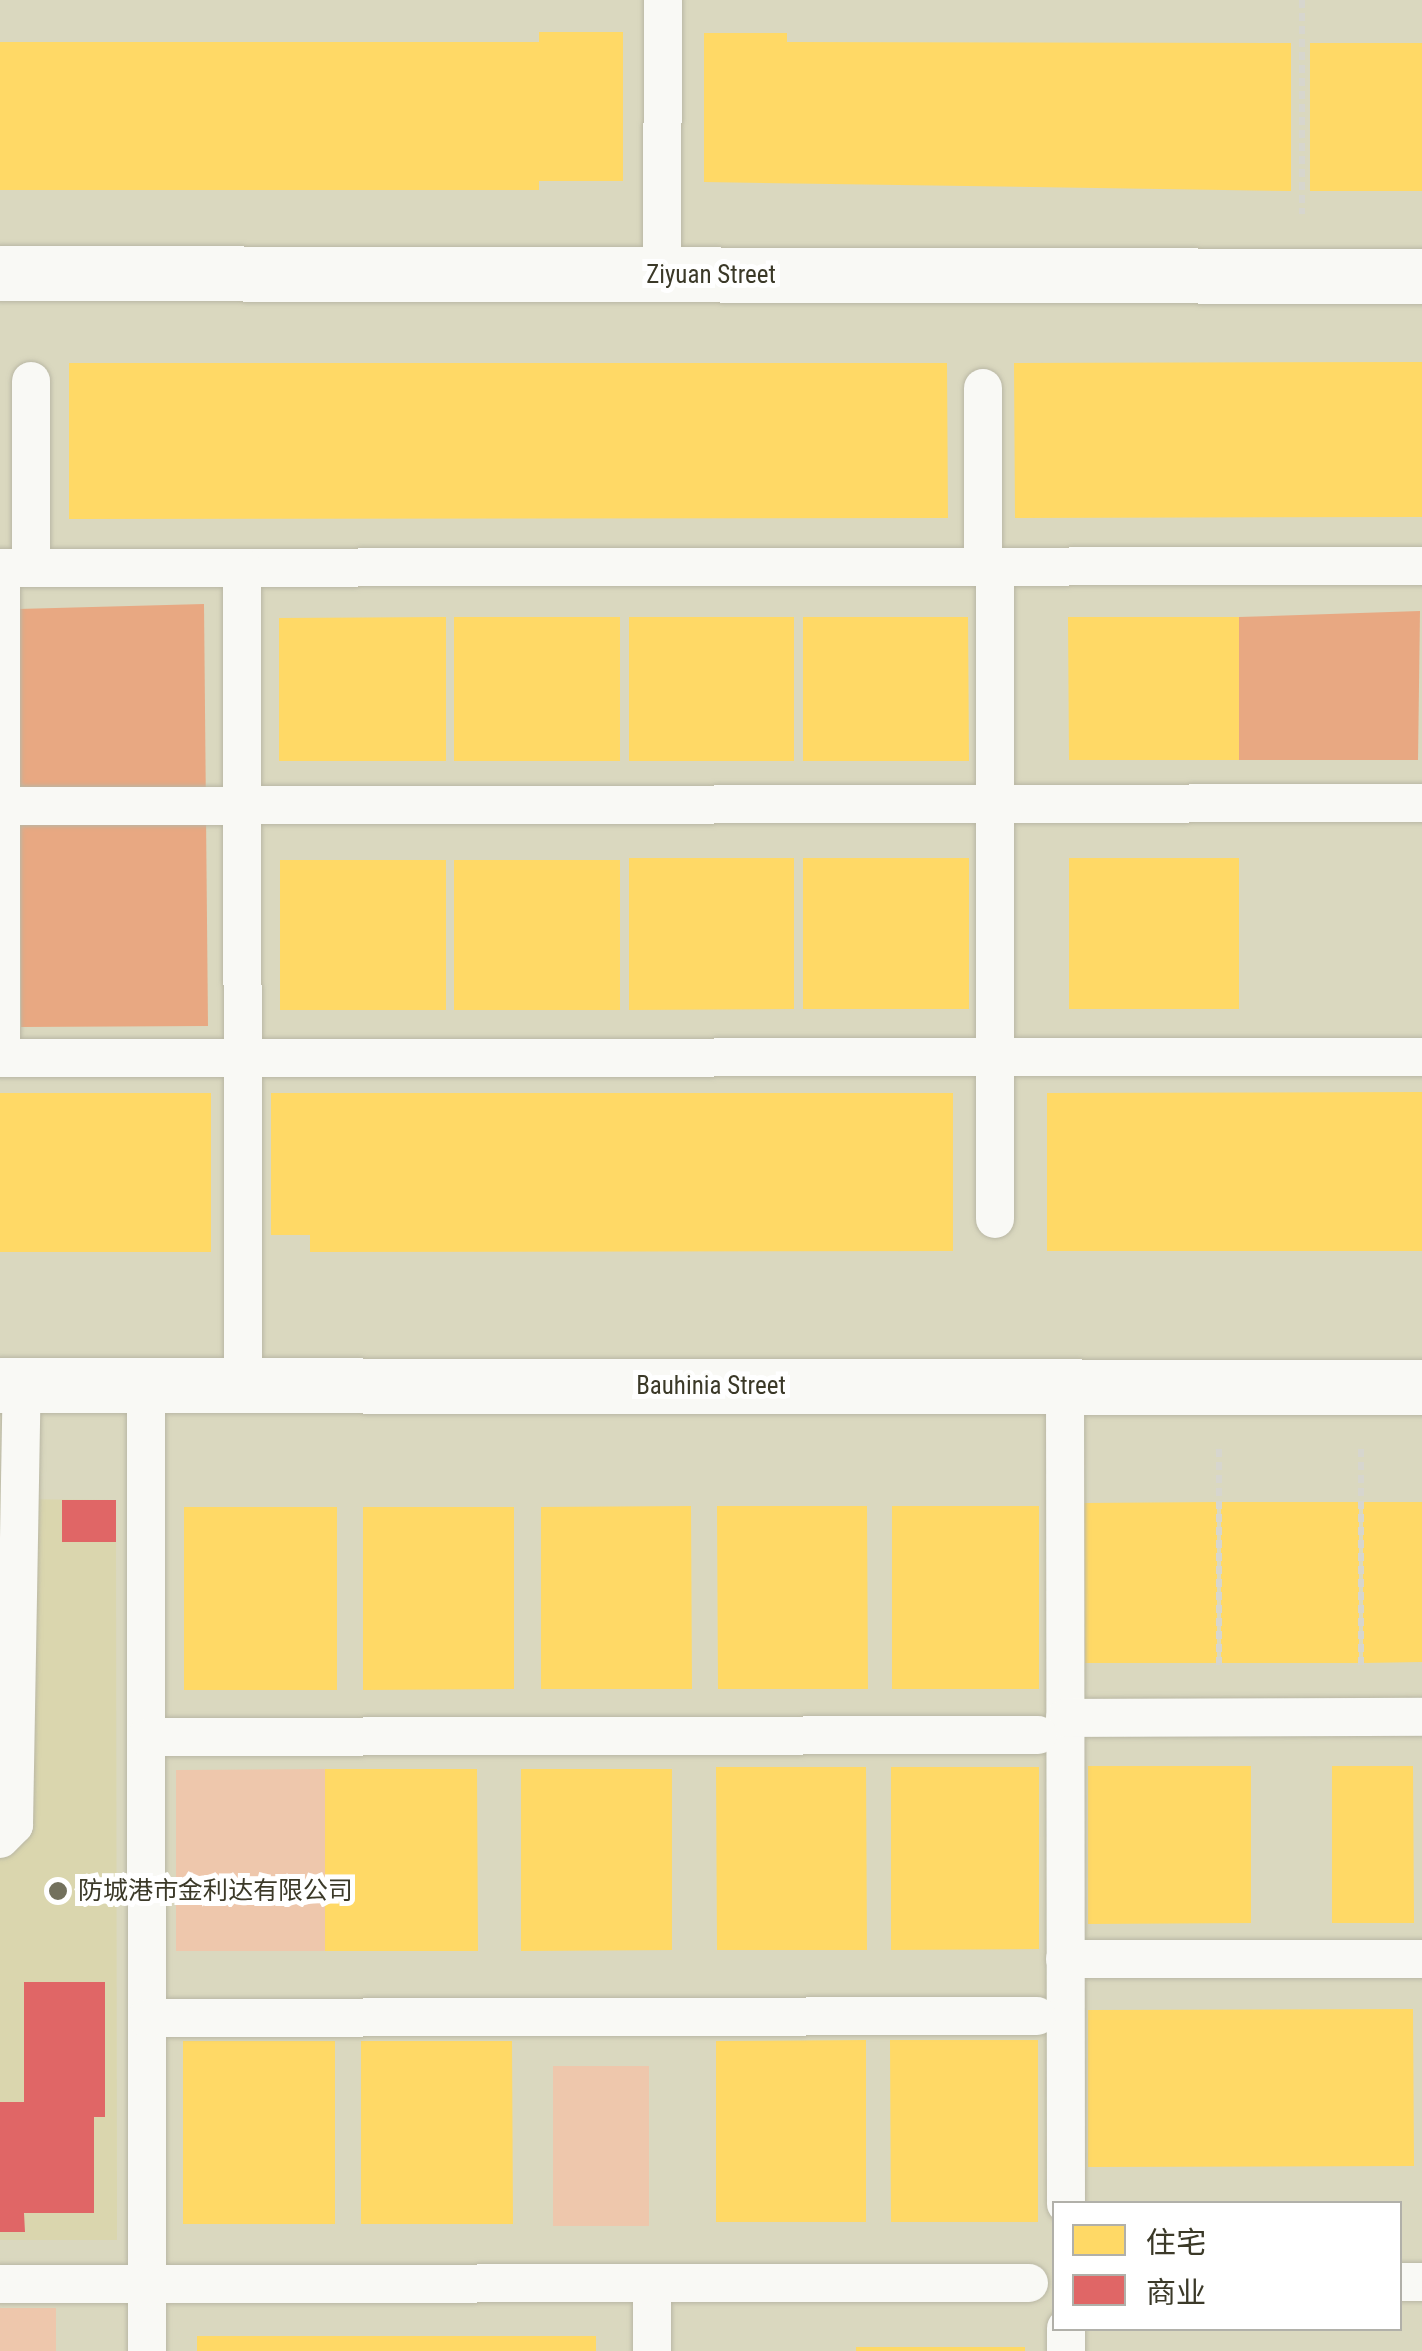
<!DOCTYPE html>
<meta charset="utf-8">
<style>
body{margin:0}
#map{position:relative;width:1422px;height:2351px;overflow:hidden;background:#dad8bf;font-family:"Roboto Condensed","Noto Sans SC",sans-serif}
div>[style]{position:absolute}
.built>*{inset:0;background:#dad6ae}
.green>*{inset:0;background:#eec7ac}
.forest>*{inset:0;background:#e8a882}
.homes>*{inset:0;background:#ffd966}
.shops>*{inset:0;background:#e06666}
.path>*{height:6px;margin-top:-3px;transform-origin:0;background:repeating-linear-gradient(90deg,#d7d6ce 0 8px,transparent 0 13px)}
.roads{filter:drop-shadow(0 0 2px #b9b7a4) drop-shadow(0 0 2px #b9b7a4)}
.service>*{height:38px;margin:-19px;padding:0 19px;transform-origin:19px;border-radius:19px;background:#f9f9f5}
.minor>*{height:55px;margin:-27.5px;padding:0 27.5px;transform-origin:27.5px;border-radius:27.5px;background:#f9f9f5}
.tertiary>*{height:55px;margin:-27.5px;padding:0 27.5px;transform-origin:27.5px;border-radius:27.5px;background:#f9f9f5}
.dots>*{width:28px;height:28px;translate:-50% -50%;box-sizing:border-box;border:5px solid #fff;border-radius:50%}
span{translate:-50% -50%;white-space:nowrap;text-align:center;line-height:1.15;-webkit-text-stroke:10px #fff;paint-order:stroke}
.street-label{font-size:25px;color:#3b3928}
.poi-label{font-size:25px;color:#3b3928}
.left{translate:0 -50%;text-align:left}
.legend{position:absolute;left:1052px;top:2201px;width:350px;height:130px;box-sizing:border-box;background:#fff;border:2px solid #b1b0a9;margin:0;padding:12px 18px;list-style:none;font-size:30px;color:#3b3928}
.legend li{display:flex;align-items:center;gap:20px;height:50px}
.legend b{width:50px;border:2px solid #b1b0a9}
</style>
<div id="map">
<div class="built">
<div style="clip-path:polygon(0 1499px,116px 1500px,117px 2240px,0 2240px)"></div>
</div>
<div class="green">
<div style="clip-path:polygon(325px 1769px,325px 1951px,176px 1951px,176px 1770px)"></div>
<div style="clip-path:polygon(553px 2066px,649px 2066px,649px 2226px,553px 2226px)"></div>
<div style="clip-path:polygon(0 2308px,56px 2308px,56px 2351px,0 2351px)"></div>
</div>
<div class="forest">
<div style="clip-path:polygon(204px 604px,208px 1026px,21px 1027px,18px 609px)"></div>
<div style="clip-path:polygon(1420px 611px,1418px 760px,1239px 760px,1239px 617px)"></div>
</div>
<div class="homes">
<div style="clip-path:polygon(539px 32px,623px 32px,623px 181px,539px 181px,539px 190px,0 190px,0 42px,539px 42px)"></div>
<div style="clip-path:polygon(704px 33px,787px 33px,787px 42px,1291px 43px,1291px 191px,704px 182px)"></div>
<div style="clip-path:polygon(1310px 43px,1422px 43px,1422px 191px,1310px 191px)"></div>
<div style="clip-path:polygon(1422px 362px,1422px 517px,1015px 518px,1014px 363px)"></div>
<div style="clip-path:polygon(69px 363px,947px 363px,948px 518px,69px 519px)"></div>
<div style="clip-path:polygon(446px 617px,446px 761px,279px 761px,279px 618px)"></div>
<div style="clip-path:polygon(454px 617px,620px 617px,620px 761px,454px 761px)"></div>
<div style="clip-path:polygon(629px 617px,794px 617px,794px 761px,629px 761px)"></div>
<div style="clip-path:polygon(803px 617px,968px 617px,969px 761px,803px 761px)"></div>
<div style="clip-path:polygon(1068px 617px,1239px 617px,1239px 760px,1069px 760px)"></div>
<div style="clip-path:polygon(629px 858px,794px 858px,794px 1009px,629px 1010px)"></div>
<div style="clip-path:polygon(803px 858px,969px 858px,969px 1009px,803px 1009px)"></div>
<div style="clip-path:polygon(1069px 858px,1239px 858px,1239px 1009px,1069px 1009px)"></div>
<div style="clip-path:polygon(280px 860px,446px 860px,446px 1010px,280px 1010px)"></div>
<div style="clip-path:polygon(454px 860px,620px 860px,620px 1010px,454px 1010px)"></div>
<div style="clip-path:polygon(1422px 1092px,1422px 1251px,1047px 1251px,1047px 1093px)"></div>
<div style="clip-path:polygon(0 1093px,211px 1093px,211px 1252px,0 1252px)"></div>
<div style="clip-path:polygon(271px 1093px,953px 1093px,953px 1251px,310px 1252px,310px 1235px,271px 1235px)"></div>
<div style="clip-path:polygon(1217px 1502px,1217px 1663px,1085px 1663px,1084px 1503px)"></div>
<div style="clip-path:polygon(1221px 1502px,1359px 1502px,1359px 1663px,1221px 1663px)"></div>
<div style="clip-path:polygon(1363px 1502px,1422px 1502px,1422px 1662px,1363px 1663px)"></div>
<div style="clip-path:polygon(691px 1506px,692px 1689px,541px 1689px,541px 1507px)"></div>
<div style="clip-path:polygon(717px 1506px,867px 1506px,868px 1689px,718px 1689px)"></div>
<div style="clip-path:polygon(892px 1506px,1039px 1506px,1039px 1689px,892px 1689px)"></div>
<div style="clip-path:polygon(184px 1507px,337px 1507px,337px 1690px,184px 1690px)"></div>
<div style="clip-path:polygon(363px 1507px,514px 1507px,514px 1689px,363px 1690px)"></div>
<div style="clip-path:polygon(1088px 1766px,1251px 1766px,1251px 1923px,1088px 1924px)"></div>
<div style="clip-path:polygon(1332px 1766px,1413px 1766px,1414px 1923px,1332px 1923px)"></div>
<div style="clip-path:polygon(716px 1767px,866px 1767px,867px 1950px,717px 1950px)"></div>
<div style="clip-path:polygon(891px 1767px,1039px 1767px,1039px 1949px,891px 1950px)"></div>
<div style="clip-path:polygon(325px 1769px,477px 1769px,478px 1951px,325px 1951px)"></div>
<div style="clip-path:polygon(521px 1769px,672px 1769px,672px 1950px,521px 1951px)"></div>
<div style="clip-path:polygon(1413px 2009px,1414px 2166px,1088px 2167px,1088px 2010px)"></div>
<div style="clip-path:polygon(866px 2040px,866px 2222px,716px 2222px,716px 2041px)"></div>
<div style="clip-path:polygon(890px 2040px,1038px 2040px,1038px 2222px,891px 2222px)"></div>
<div style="clip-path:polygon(183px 2041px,335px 2041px,335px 2224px,183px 2224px)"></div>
<div style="clip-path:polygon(361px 2041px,512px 2041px,513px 2224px,361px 2224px)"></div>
<div style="clip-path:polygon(197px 2336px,596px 2336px,596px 2351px,197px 2351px)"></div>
<div style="clip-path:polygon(856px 2347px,1025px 2347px,1025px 2351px,856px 2351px)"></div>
</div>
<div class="shops">
<div style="clip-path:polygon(62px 1500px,116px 1500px,116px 1542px,62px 1542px)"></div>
<div style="clip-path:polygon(24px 1982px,105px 1982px,105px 2117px,94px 2117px,94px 2213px,24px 2213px,25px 2232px,0 2232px,0 2102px,24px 2102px)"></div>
</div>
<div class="path">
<div style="left:1302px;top:0;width:214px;rotate:90deg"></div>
<div style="left:1219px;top:1449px;width:217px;rotate:90deg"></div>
<div style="left:1361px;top:1449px;width:217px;rotate:90deg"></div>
</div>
<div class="roads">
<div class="service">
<div style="left:662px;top:274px;width:274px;rotate:-89.8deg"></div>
<div style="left:31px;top:381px;width:187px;rotate:90deg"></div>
<div style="left:983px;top:388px;width:178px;rotate:90deg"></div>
<div style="left:995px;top:566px;width:653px;rotate:90deg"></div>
<div style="left:0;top:568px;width:1422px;rotate:-0.08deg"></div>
<div style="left:1px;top:568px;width:490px;rotate:90deg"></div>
<div style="left:242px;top:568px;width:817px;rotate:89.93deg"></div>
<div style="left:0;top:806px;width:1422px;rotate:-0.12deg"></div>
<div style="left:0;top:1058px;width:1422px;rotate:-0.04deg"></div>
<div style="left:146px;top:1385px;width:966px;rotate:89.94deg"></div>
<div style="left:1065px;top:1387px;width:817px;rotate:89.93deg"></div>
<div style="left:1065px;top:1718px;width:357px;rotate:-0.2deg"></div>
<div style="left:147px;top:1737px;width:891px;rotate:-0.13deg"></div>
<div style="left:0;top:1839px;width:20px;rotate:-45deg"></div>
<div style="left:14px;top:1825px;width:440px;rotate:-89deg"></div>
<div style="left:1065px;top:1959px;width:357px"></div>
<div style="left:147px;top:2018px;width:890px;rotate:-0.13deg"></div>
<div style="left:1400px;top:2282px;width:22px"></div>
<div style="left:652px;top:2283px;width:68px;rotate:90deg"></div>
<div style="left:0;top:2284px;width:1029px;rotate:-0.06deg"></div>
<div style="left:1066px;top:2328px;width:23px;rotate:90deg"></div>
</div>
<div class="minor">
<div style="left:0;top:273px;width:1422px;rotate:0.12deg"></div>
</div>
<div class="tertiary">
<div style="left:0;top:1385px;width:1422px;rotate:0.08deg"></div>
</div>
</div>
<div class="dots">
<div style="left:58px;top:1891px;background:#73715d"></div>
</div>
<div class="street-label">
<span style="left:711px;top:275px">Ziyuan Street</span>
<span style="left:711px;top:1386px">Bauhinia Street</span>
</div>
<div class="poi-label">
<span class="left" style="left:78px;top:1891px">防城港市金利达有限公司</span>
</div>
<ul class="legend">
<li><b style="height:28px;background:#ffd966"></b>住宅</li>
<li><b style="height:28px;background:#e06666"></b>商业</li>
</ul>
</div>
